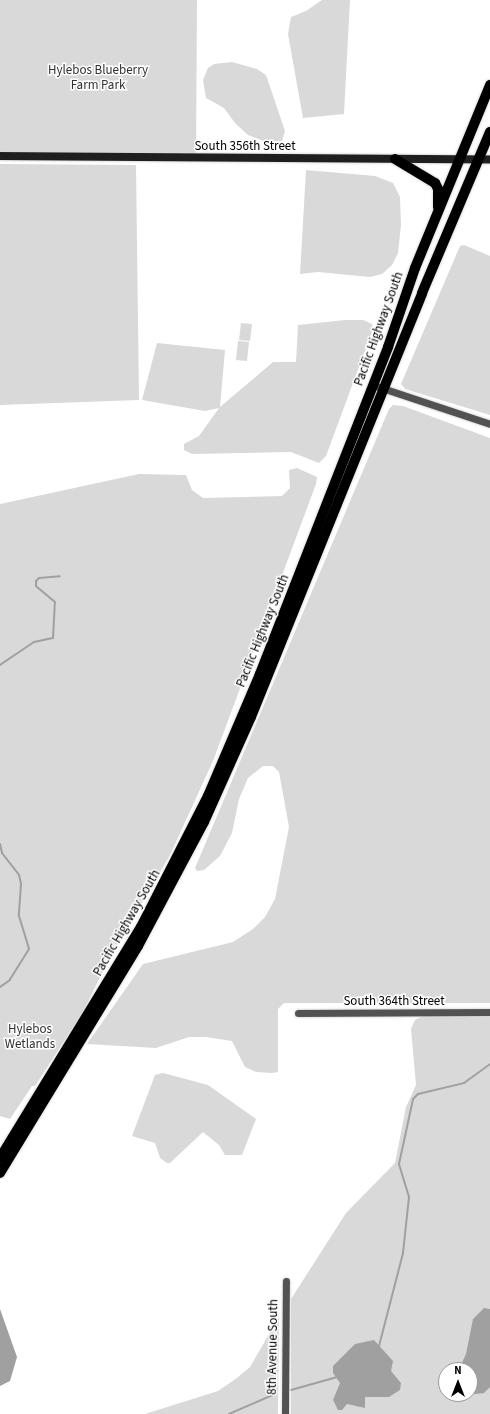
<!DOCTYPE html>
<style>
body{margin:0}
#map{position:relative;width:490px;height:1414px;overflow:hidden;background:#fff;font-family:"Source Sans 3",sans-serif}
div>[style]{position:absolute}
.green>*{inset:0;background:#d9d9d9}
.water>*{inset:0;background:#a0a0a0}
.stream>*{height:2px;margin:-1px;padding:0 1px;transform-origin:1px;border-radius:1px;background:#a0a0a0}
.roads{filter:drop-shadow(0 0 1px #dbdbdb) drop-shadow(0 0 1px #dbdbdb)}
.street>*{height:7px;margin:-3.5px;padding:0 3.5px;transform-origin:3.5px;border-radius:3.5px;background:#525252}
.secondary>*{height:8px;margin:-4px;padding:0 4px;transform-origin:4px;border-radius:4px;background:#1f1f1f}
.primary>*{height:10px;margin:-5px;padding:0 5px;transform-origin:5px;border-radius:5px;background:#000}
span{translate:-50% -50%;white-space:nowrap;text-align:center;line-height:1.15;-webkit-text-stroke:3px #fff;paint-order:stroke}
.park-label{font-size:13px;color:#303030}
.street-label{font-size:13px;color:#000}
.north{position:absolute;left:438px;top:1362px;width:40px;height:40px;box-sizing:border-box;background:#fff;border:1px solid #999;border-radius:50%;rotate:0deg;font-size:11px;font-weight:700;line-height:16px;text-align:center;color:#000}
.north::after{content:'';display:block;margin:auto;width:14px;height:18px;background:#000;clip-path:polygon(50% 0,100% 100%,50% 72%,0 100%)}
</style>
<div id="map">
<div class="green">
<div style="clip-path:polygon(0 0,197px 0,196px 157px,0 156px)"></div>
<div style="clip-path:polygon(322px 0,350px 0,344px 114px,303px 118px,288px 34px,291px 17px,306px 11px)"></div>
<div style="clip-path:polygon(232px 62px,257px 69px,266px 75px,285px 131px,282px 141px,266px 142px,248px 135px,235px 123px,224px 108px,206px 98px,203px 80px,208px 68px,214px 64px)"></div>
<div style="clip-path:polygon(0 164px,136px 165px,139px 400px,0 405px)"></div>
<div style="clip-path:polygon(306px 170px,375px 176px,393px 183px,400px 197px,401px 225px,398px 253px,392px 265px,382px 274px,370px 277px,318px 272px,300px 274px)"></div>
<div style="clip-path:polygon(464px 245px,490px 256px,490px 415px,405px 389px,401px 384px,460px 246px)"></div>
<div style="clip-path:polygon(345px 320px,363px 320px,372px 324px,373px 329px,326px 456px,319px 463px,291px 452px,192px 454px,184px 450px,184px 444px,199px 436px,219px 408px,205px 411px,142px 400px,157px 343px,225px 350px,220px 407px,273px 362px,296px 362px,298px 325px)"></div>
<div style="clip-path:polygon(241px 323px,252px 324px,250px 341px,239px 340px)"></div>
<div style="clip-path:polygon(238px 341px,249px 342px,247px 361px,236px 360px)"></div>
<div style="clip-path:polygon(393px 405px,403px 406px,490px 438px,490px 1003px,284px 1003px,278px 1009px,278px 1072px,272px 1073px,256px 1072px,245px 1067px,232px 1041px,206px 1037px,189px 1037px,156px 1048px,87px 1044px,143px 964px,233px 942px,253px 929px,265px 917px,275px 899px,289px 827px,279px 772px,273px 766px,263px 766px,248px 778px,239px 799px,232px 833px,220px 856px,204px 870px,197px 871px,195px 868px,389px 409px)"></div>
<div style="clip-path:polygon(297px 468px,317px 477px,316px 484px,213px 761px,170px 855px,107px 963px,83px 1012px,35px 1086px,32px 1086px,10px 1119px,0 1116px,0 504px,139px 474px,186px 475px,192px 490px,203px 498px,282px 496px,290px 488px,289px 470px)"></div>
<div style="clip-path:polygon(evenodd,490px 1015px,490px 1414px,291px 1414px,291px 1299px,346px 1213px,395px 1163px,406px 1107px,416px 1085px,411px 1029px,415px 1020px,423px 1016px,490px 1015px,446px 1370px,470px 1370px,470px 1394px,446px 1394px,446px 1370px)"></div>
<div style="clip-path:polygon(163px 1073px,208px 1085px,256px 1119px,242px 1155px,225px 1155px,219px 1145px,203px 1132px,170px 1163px,167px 1163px,160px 1158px,155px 1143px,132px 1136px,155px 1075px)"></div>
<div style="clip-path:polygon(279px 1317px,278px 1414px,145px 1414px,218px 1391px,237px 1378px,250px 1367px)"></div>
</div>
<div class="water">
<div style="clip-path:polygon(484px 1308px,490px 1309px,490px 1387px,484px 1393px,475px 1394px,470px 1393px,470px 1370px,459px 1370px,460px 1367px,466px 1354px,473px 1319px)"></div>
<div style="clip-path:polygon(0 1309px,17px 1357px,10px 1381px,0 1386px)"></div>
<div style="clip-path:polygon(374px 1340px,393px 1361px,391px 1371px,401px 1383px,400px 1390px,389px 1397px,365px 1397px,365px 1408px,347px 1404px,342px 1410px,338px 1410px,333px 1400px,340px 1383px,333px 1373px,333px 1366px,355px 1344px)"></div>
</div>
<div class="stream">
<div style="left:0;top:665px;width:41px;rotate:-34.1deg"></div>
<div style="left:34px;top:642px;width:19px;rotate:-12deg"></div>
<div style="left:53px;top:638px;width:36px;rotate:-87deg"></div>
<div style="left:55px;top:602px;width:25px;rotate:-140deg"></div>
<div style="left:36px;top:586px;width:5px;rotate:-90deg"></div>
<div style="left:36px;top:581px;width:4px;rotate:-45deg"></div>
<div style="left:39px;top:578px;width:21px;rotate:-5deg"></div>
<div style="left:0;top:844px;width:9px;rotate:77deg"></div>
<div style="left:2px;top:853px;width:28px;rotate:52deg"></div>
<div style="left:19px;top:875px;width:9px;rotate:77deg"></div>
<div style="left:21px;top:884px;width:32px;rotate:94deg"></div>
<div style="left:19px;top:916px;width:34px;rotate:73deg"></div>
<div style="left:29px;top:949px;width:36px;rotate:122deg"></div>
<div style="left:10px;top:980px;width:12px;rotate:145deg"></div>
<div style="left:379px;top:1346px;width:96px;rotate:-75.5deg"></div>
<div style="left:403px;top:1253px;width:56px;rotate:-83.9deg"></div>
<div style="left:409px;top:1197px;width:34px;rotate:-107deg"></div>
<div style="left:399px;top:1164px;width:66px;rotate:-77.8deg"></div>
<div style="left:413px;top:1099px;width:7px;rotate:-45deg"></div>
<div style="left:418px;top:1094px;width:47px;rotate:-13.4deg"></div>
<div style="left:464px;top:1083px;width:32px;rotate:-36deg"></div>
<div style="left:291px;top:1390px;width:48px;rotate:-15.8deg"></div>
<div style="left:229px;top:1414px;width:50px;rotate:-23.5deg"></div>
</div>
<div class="roads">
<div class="street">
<div style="left:373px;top:385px;width:123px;rotate:18.4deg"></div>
<div style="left:298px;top:1013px;width:192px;rotate:-0.3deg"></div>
<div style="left:285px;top:1414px;width:133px;rotate:-89.6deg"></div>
</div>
<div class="secondary">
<div style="left:0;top:156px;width:490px;rotate:0.4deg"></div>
</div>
<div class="primary">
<div style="left:395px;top:159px;width:47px;rotate:31deg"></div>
<div style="left:435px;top:183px;width:7px;rotate:63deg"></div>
<div style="left:438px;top:189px;width:18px;rotate:90deg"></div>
<div style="left:0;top:1158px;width:271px;rotate:-58.6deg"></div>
<div style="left:141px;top:927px;width:147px;rotate:-62.9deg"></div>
<div style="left:208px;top:796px;width:133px;rotate:-66.9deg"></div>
<div style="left:260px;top:674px;width:351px;rotate:-68.6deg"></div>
<div style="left:388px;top:347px;width:83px;rotate:-71.1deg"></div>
<div style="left:415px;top:268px;width:198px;rotate:-67.7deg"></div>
<div style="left:0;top:1173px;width:266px;rotate:-58.7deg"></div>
<div style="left:138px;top:946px;width:140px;rotate:-62deg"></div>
<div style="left:204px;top:822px;width:115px;rotate:-65.9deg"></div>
<div style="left:251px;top:717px;width:457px;rotate:-68deg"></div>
<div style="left:422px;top:293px;width:175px;rotate:-67.1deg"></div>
</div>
</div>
<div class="park-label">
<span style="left:98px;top:78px">Hylebos Blueberry<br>Farm Park</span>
<span style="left:30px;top:1037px">Hylebos<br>Wetlands</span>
</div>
<div class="street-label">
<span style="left:245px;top:146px">South 356th Street</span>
<span style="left:379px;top:329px;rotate:-70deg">Pacific Highway South</span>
<span style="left:263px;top:631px;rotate:-68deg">Pacific Highway South</span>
<span style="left:127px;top:923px;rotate:-60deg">Pacific Highway South</span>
<span style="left:394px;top:1001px">South 364th Street</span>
<span style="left:273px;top:1347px;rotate:-89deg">8th Avenue South</span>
</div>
<div class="north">N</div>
</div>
